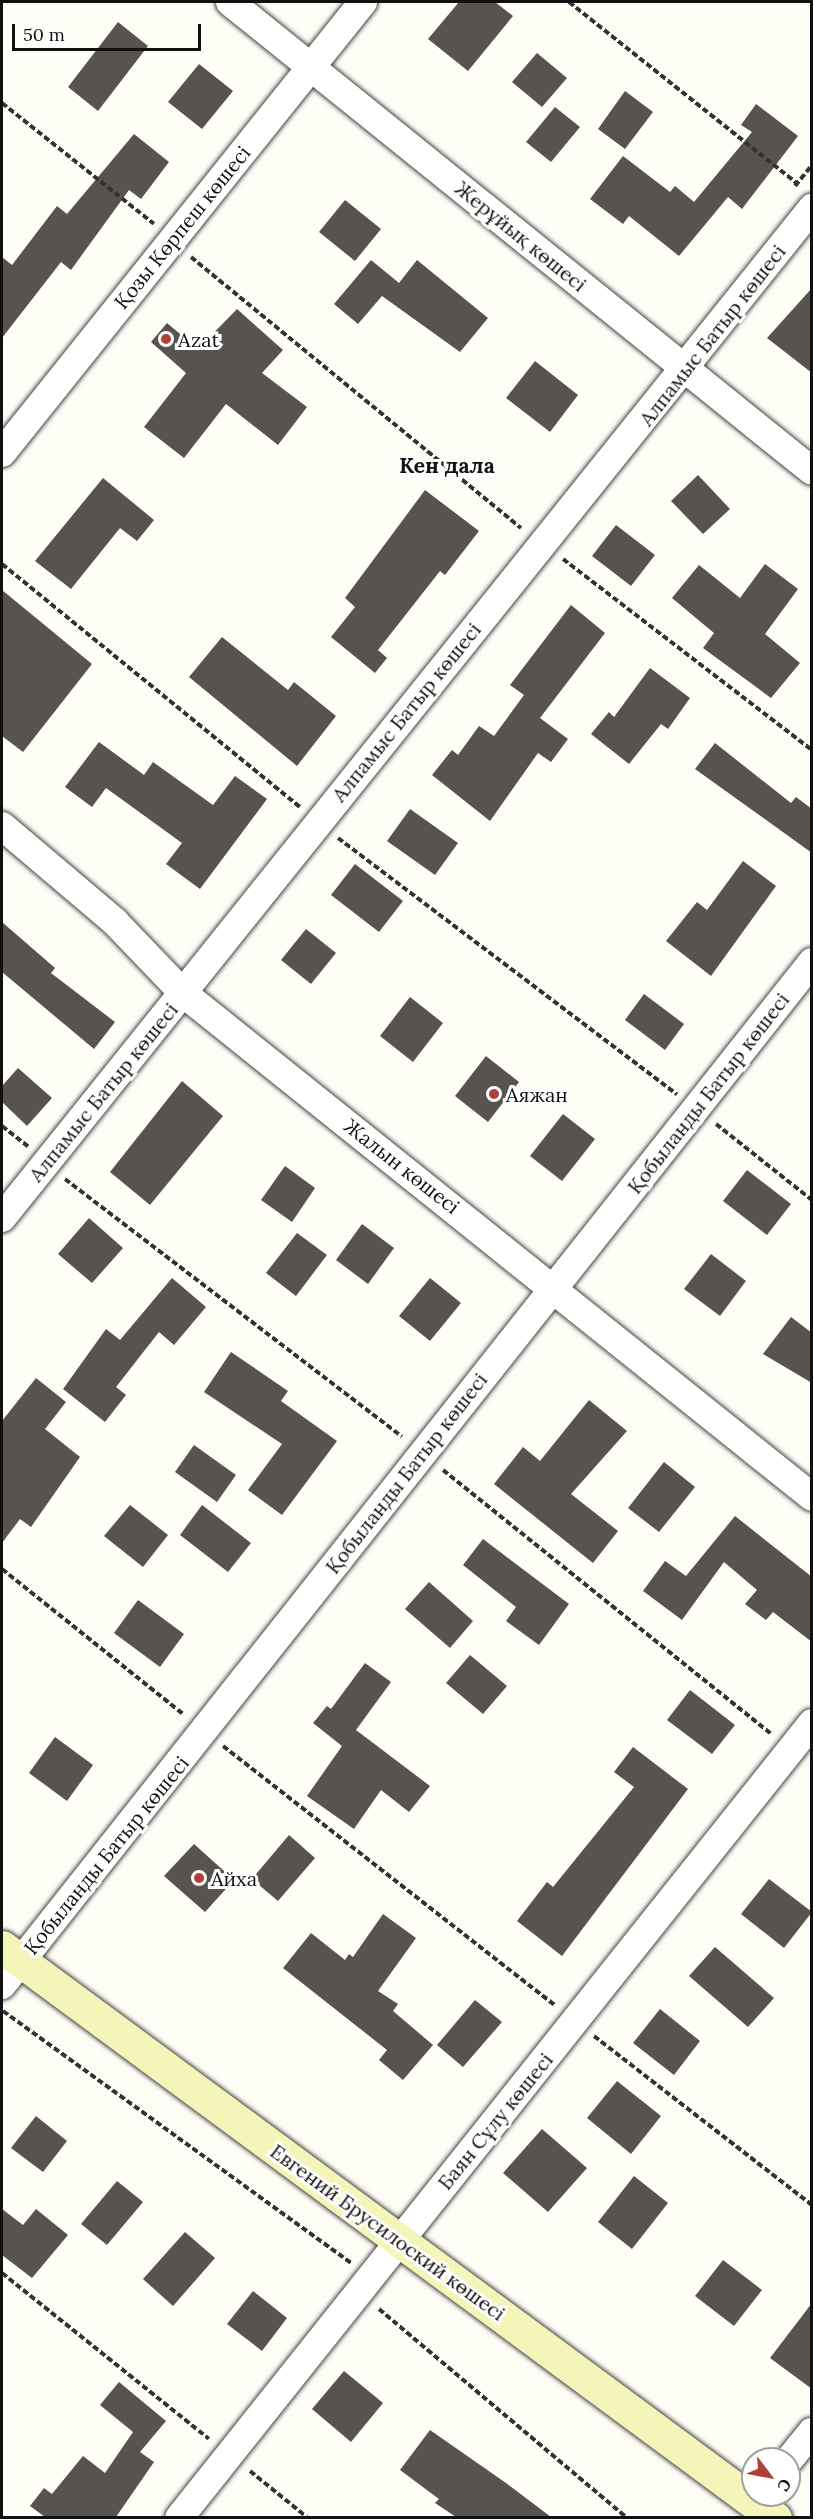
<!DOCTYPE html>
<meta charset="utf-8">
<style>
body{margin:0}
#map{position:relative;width:813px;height:2519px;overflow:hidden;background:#fefdf6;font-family:Lora,serif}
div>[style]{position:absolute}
.building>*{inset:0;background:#58534e}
.path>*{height:4px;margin-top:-2px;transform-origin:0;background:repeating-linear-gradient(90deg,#333 0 6px,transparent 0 9px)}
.roads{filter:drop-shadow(0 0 2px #444) drop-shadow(0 0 2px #444)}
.street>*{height:28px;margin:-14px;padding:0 14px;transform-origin:14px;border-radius:14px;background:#fff}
.secondary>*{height:33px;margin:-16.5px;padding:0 16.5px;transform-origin:16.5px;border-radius:16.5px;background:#f6f5b9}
.dots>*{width:16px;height:16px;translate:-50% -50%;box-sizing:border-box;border:3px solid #fff;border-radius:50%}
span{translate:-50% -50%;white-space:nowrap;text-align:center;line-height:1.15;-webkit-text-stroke:6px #fff;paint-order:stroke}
.street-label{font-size:20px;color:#111}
.poi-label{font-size:20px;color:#111}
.left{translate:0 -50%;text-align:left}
.neighbourhood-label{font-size:21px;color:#111;font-weight:700}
.frame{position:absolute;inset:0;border:3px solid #111;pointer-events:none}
.north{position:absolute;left:741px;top:2447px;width:60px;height:60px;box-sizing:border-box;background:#fff;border:2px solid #a0a0a0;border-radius:50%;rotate:122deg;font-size:16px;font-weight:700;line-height:24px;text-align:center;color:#111}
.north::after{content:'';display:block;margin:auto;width:21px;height:27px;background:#b23e38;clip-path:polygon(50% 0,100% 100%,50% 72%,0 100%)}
.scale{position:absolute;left:12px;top:24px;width:189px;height:27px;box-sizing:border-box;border:3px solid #111;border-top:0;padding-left:8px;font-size:18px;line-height:21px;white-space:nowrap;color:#111;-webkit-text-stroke:4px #fff;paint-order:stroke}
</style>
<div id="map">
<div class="building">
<div style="clip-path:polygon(459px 2px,495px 2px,513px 16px,468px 71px,428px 39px)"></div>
<div style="clip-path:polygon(118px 22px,148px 46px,98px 111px,68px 87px)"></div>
<div style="clip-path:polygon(537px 53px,567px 78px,542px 107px,512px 82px)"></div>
<div style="clip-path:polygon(199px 64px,233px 91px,202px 129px,168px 102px)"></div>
<div style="clip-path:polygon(625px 91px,653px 112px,625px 149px,598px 129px)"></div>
<div style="clip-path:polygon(756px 104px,798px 136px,742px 209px,728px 197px,679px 256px,629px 216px,623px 224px,590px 199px,623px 156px,670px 192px,675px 186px,694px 202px,752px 132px,741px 125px)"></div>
<div style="clip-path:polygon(555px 107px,580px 127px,551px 162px,526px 142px)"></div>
<div style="clip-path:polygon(134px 134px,169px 162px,141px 199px,129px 190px,71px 270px,61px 262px,2px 338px,2px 257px,12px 265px,57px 206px,67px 214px)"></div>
<div style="clip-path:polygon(345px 200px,381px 229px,355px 261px,319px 232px)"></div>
<div style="clip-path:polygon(371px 260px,399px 283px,417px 260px,488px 318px,460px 352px,382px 296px,358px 324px,334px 304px)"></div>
<div style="clip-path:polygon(812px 288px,812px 373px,767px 338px)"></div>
<div style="clip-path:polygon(237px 309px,283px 350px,262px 373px,307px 407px,278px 445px,226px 404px,184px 458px,144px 427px,186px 373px,151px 342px,167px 323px,198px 349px)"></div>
<div style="clip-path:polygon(535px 361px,578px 395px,550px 432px,506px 398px)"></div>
<div style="clip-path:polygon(698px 475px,730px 509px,703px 534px,671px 501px)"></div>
<div style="clip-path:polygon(103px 478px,154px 520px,137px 541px,120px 528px,71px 589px,35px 561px)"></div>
<div style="clip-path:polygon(425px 490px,479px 531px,445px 575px,440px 571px,378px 650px,387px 658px,375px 673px,331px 637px,355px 607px,345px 598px)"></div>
<div style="clip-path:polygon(616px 525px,655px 555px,631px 586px,592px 556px)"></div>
<div style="clip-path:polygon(765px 564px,798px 589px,765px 634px,800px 663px,771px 698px,703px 648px,714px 633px,672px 598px,699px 565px,740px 598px)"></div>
<div style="clip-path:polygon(2px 590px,92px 664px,23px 752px,2px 736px)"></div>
<div style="clip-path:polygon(571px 605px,605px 633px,540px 718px,568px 739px,551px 762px,538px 753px,490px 821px,432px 775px,452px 750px,458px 755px,479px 726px,494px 736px,524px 695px,510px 685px)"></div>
<div style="clip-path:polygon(222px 637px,288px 690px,294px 682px,336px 716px,297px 766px,189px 677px)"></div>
<div style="clip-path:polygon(650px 668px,690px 698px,668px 729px,661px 724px,629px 764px,591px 734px,609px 712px,614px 717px)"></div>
<div style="clip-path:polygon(99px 742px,144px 775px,153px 762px,213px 805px,235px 776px,267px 799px,200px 889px,166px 864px,182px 843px,106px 788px,92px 807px,65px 787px)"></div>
<div style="clip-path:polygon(715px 743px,791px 803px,796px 797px,812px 809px,812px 853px,695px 769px)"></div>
<div style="clip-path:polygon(410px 809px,458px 843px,435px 875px,387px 841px)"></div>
<div style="clip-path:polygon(743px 861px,776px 886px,711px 976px,666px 941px,697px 902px,707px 910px)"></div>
<div style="clip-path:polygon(355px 864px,403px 901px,379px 932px,331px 895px)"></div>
<div style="clip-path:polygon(2px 922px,55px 968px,51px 973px,115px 1022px,94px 1049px,2px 972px)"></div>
<div style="clip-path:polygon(306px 929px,336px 953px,311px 984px,281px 960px)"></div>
<div style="clip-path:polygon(644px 994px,684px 1024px,665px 1050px,625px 1020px)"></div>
<div style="clip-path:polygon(410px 997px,443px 1023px,413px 1062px,380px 1036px)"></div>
<div style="clip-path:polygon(486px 1056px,519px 1082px,488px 1122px,455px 1096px)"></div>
<div style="clip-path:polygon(18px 1068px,52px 1098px,27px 1126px,2px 1102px,2px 1086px)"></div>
<div style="clip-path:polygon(182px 1081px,223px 1116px,150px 1205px,110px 1172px)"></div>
<div style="clip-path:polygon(563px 1114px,595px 1139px,562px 1181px,530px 1156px)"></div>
<div style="clip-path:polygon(285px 1166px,315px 1188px,292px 1222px,261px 1200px)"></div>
<div style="clip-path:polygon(747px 1170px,791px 1204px,767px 1235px,723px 1201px)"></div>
<div style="clip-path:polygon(89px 1218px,123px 1248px,92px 1283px,58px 1254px)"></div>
<div style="clip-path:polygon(362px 1224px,394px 1248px,368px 1284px,336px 1260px)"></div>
<div style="clip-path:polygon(297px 1233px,327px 1255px,296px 1296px,266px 1273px)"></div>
<div style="clip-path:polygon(711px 1254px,746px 1281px,720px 1316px,684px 1289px)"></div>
<div style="clip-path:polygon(172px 1278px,206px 1307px,174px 1345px,159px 1332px,116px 1387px,126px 1395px,105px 1422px,63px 1389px,106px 1329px,120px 1340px)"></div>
<div style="clip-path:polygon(430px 1278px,461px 1303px,430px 1341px,399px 1316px)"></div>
<div style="clip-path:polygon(791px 1317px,812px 1333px,812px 1383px,763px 1354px)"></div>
<div style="clip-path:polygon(231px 1352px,288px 1391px,281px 1401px,337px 1441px,282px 1515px,248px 1490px,282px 1444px,204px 1392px)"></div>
<div style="clip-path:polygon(36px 1378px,66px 1402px,45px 1429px,80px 1457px,31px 1527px,20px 1519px,2px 1543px,2px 1421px)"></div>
<div style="clip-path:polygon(589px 1400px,627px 1431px,571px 1494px,618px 1531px,593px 1563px,494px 1484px,523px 1447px,540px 1461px)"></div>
<div style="clip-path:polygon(194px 1445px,236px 1475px,217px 1502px,175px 1472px)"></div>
<div style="clip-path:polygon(664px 1462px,695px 1487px,659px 1532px,628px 1508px)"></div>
<div style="clip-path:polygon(130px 1505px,168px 1535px,143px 1567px,104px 1536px)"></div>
<div style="clip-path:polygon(202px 1505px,251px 1543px,228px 1572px,180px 1535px)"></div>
<div style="clip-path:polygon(735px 1516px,812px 1577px,812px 1642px,773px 1612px,766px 1620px,745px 1604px,757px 1590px,724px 1562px,682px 1620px,643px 1591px,665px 1561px,686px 1576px)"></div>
<div style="clip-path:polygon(483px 1539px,569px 1604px,539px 1645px,506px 1621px,516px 1607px,463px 1565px)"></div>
<div style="clip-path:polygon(429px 1582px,473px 1621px,450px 1648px,405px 1609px)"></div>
<div style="clip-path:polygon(138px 1600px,184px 1634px,160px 1667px,114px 1633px)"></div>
<div style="clip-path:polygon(470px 1655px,507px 1686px,483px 1714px,446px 1683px)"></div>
<div style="clip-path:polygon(365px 1663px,391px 1682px,356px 1730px,430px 1786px,409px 1812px,381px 1790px,354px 1829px,307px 1796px,342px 1746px,313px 1723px,327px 1706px,331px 1709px)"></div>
<div style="clip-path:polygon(690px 1690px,735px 1725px,712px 1754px,667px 1720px)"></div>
<div style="clip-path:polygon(55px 1737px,93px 1765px,67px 1801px,29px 1773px)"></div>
<div style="clip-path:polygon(633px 1747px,688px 1789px,562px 1956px,517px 1921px,547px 1882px,553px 1887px,634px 1787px,614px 1772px)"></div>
<div style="clip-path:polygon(289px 1835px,315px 1858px,278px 1901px,252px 1879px)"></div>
<div style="clip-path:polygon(194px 1844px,234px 1880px,205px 1912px,164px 1876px)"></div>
<div style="clip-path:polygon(769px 1879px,812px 1912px,784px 1948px,741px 1914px)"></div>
<div style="clip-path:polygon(383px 1914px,416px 1938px,378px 1991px,398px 2004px,393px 2011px,433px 2045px,403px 2080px,379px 2060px,387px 2050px,283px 1968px,311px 1933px,345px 1960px,349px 1954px,353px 1957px)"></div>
<div style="clip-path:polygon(715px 1947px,774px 1998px,748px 2027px,689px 1976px)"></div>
<div style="clip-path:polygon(475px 2000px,502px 2022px,463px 2067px,437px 2045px)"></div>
<div style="clip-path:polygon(660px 2009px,700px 2041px,674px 2075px,633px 2043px)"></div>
<div style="clip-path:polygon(617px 2081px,661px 2116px,631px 2154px,587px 2118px)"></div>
<div style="clip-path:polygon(36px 2116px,67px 2141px,43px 2172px,11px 2148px)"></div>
<div style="clip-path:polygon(542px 2129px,587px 2168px,548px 2212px,503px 2173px)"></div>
<div style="clip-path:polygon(634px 2176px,668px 2203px,632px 2249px,598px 2222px)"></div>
<div style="clip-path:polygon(117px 2181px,143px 2202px,107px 2245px,81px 2224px)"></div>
<div style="clip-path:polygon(2px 2209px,23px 2225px,36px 2209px,68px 2235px,32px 2278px,2px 2255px)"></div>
<div style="clip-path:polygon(185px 2232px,215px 2258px,173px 2306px,143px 2279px)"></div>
<div style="clip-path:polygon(723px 2260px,762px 2290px,734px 2326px,695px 2296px)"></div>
<div style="clip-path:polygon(253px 2291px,287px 2318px,262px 2351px,227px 2324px)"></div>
<div style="clip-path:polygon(812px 2303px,812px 2389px,770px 2358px)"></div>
<div style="clip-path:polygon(344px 2371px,383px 2403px,351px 2442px,312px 2409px)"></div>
<div style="clip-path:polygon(119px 2382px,166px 2421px,140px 2452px,154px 2462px,116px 2517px,45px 2517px,30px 2506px,44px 2488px,52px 2494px,83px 2456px,105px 2473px,133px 2432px,100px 2405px)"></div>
<div style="clip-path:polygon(430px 2430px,506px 2483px,551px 2517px,456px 2517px,435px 2503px,439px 2499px,400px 2470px)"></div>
</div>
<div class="path">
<div style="left:569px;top:2px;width:293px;rotate:38.5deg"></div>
<div style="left:2px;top:103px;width:194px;rotate:38.5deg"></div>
<div style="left:795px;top:186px;width:27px;rotate:-51deg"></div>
<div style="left:191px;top:257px;width:427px;rotate:39.4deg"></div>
<div style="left:563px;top:559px;width:314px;rotate:37.5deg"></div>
<div style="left:2px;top:564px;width:385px;rotate:39.2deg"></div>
<div style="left:338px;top:838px;width:425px;rotate:37.1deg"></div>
<div style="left:716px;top:1124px;width:122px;rotate:38.4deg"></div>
<div style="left:2px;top:1126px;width:33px;rotate:38deg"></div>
<div style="left:65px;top:1179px;width:424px;rotate:37.4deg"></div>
<div style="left:443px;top:1470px;width:421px;rotate:38.8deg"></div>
<div style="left:2px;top:1569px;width:233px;rotate:38.7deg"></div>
<div style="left:223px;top:1746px;width:421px;rotate:38deg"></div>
<div style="left:3px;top:2011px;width:430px;rotate:35.9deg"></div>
<div style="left:594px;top:2036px;width:276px;rotate:37.8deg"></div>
<div style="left:2px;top:2273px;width:265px;rotate:38.7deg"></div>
<div style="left:379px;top:2309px;width:324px;rotate:40.1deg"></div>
<div style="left:250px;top:2471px;width:75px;rotate:39deg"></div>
</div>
<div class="roads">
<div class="street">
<div style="left:230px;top:2px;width:747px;rotate:38.86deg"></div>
<div style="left:2px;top:453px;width:578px;rotate:-51.32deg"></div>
<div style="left:2px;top:826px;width:148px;rotate:40.3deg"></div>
<div style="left:115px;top:922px;width:98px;rotate:46.2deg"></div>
<div style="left:183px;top:993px;width:806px;rotate:38.7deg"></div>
<div style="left:2px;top:1218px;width:1295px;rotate:-51.27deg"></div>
<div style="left:2px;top:1985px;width:1305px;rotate:-51.63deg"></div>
<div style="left:789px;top:2460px;width:36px;rotate:-51deg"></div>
<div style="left:179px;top:2518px;width:1016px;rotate:-51.47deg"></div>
</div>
<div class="secondary">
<div style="left:2px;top:1947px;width:961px;rotate:36.45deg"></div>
</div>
</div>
<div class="dots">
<div style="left:166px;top:339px;background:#b23e38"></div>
<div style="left:494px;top:1094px;background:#b23e38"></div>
<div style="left:199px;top:1878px;background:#b23e38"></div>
</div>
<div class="street-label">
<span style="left:182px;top:227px;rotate:-51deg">Қозы Көрпеш көшесі</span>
<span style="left:521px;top:236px;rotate:39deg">Жерұйық көшесі</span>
<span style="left:712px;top:335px;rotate:-52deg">Алпамыс Батыр көшесі</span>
<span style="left:406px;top:712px;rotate:-51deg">Алпамыс Батыр көшесі</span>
<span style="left:103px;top:1092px;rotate:-51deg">Алпамыс Батыр көшесі</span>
<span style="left:708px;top:1093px;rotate:-52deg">Қобыланды Батыр көшесі</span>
<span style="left:402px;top:1166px;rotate:38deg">Жалын көшесі</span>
<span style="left:406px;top:1473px;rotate:-52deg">Қобыланды Батыр көшесі</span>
<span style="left:106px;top:1855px;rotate:-51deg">Қобыланды Батыр көшесі</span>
<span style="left:495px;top:2121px;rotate:-51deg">Баян Сұлу көшесі</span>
<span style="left:388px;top:2232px;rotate:36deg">Евгений Брусилоский көшесі</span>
</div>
<div class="poi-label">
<span class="left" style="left:178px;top:339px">Azat</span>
<span class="left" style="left:506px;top:1094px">Аяжан</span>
<span class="left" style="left:211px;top:1878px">Айха</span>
</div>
<div class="neighbourhood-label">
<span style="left:447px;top:466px">Кен дала</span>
</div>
<div class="frame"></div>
<div class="north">С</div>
<div class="scale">50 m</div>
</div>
